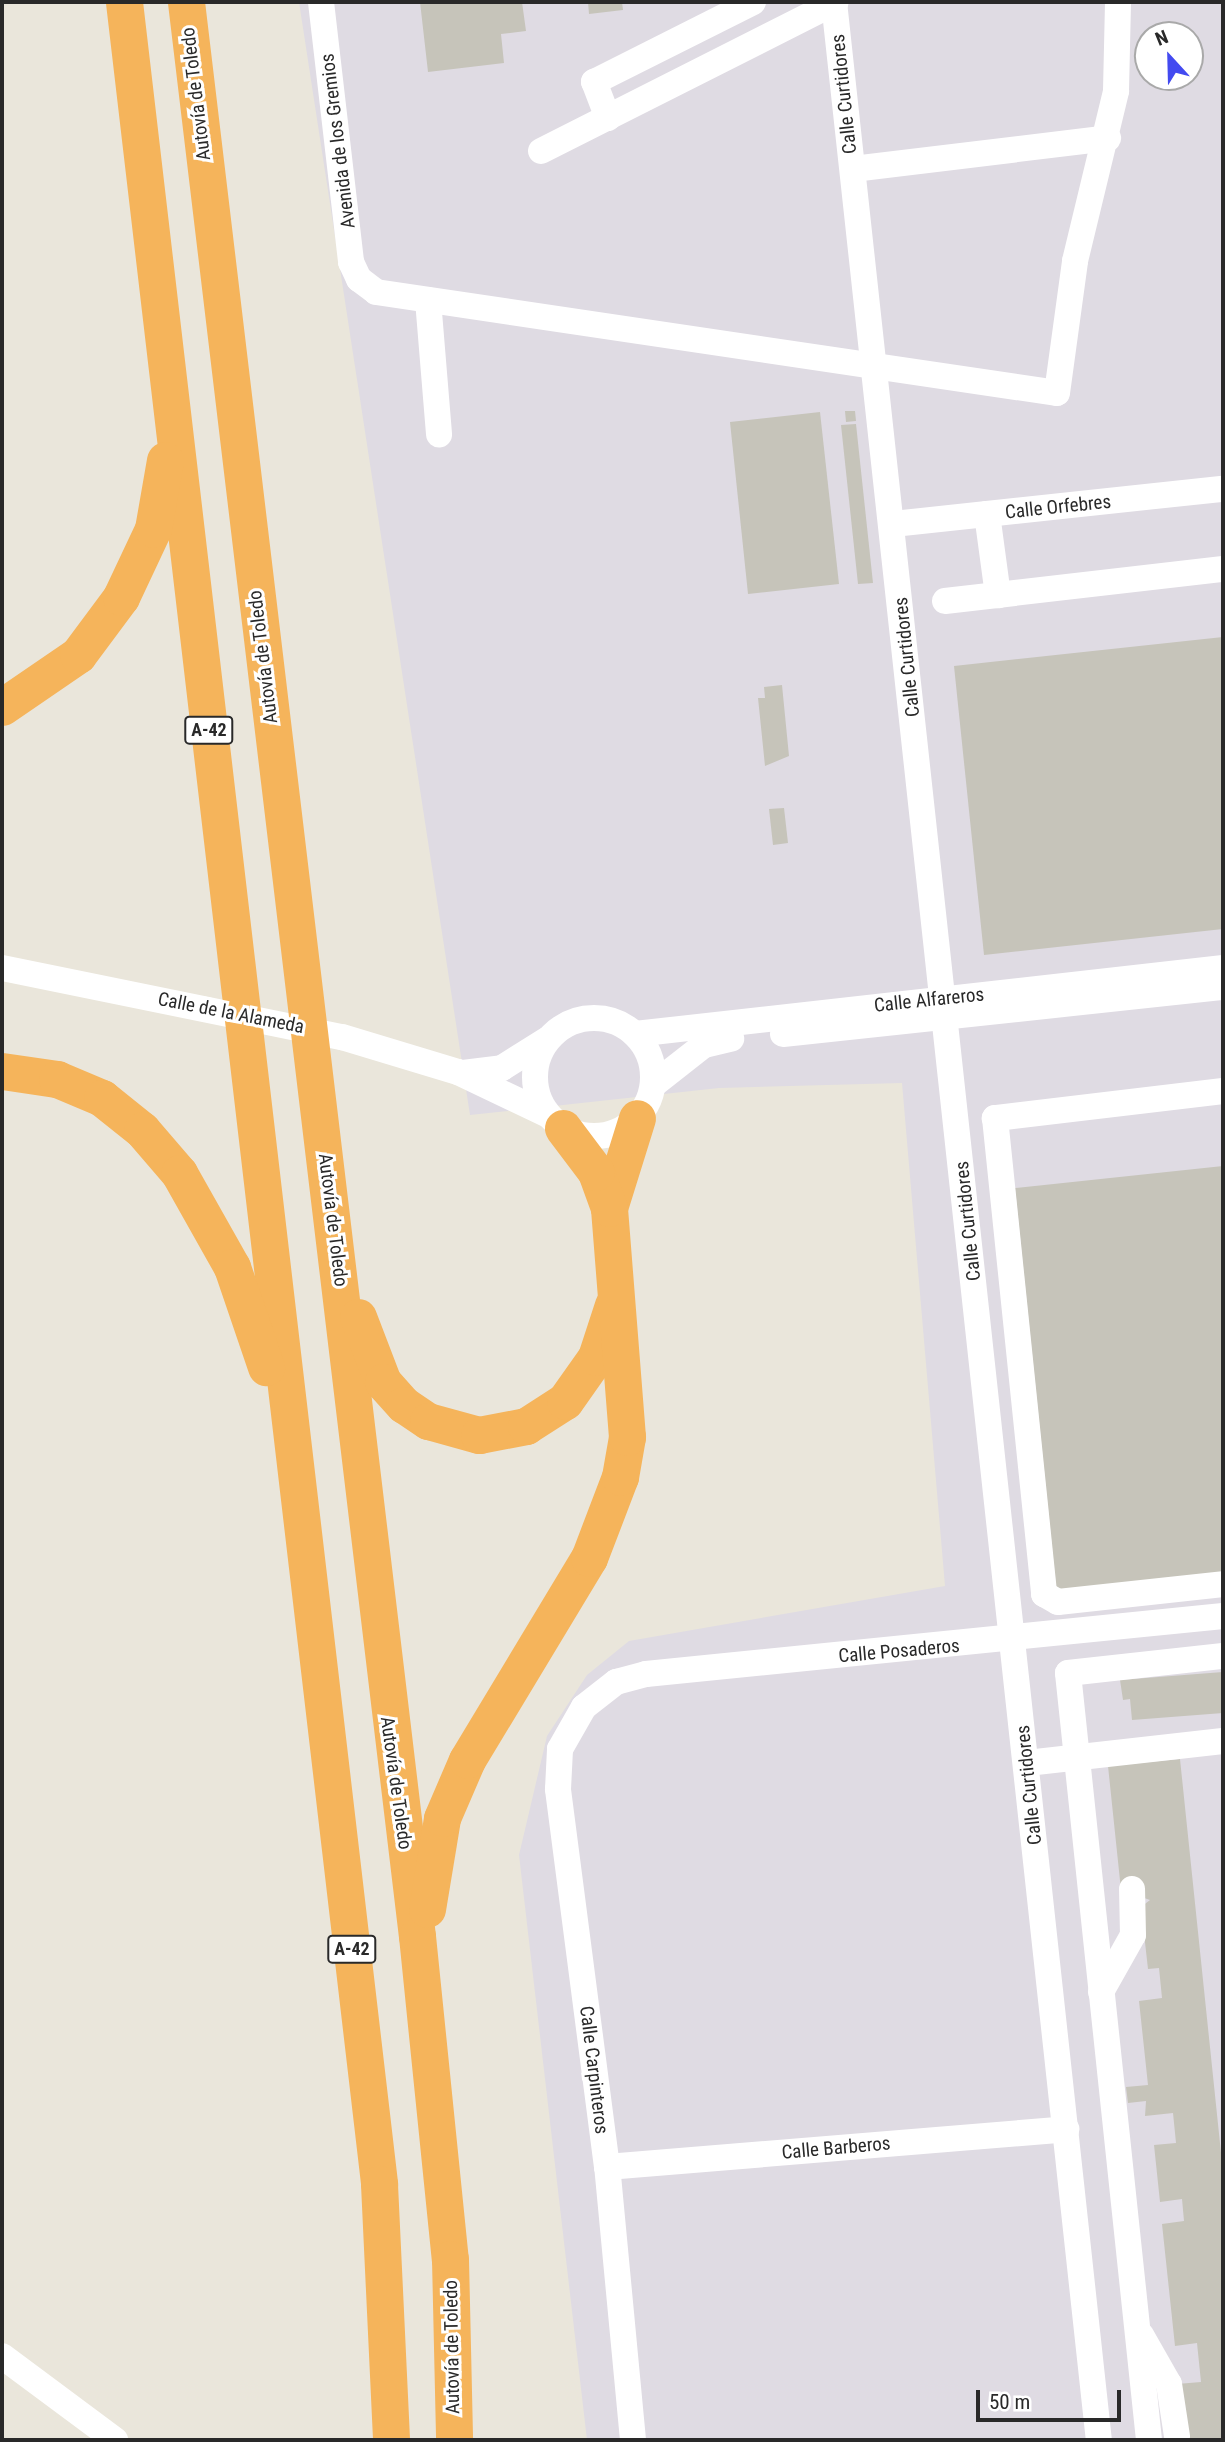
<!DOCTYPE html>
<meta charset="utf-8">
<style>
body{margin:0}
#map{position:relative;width:1225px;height:2442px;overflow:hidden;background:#eae6db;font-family:"Roboto Condensed",sans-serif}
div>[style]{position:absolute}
.industrial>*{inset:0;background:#dfdbe3}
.building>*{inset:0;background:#c6c4ba}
.minor>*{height:26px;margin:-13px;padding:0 13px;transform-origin:13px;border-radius:13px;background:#fff}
.minor>.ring{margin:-13px;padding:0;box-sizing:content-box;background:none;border:26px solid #fff;border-radius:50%}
.highway>*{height:37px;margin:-18.5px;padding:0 18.5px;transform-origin:18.5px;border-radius:18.5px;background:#f5b45b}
span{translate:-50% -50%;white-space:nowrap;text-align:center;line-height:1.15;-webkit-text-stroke:6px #fff;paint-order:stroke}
.shield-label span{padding:2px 5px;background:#fff;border:2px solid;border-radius:5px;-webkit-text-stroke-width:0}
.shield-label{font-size:18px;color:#292929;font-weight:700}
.street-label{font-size:19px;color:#292929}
.frame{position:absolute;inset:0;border:4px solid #292929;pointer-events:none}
.north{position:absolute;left:1134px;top:21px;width:70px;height:70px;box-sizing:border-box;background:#fff;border:2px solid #a9a9a9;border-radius:50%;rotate:338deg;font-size:19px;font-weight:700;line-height:28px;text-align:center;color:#292929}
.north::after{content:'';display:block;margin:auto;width:24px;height:32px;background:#434af0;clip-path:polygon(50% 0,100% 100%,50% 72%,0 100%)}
.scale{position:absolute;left:976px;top:2390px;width:145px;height:32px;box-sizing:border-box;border:4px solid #292929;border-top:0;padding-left:9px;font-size:21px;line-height:24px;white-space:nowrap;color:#292929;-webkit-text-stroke:5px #fff;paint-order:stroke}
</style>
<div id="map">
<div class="industrial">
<div style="clip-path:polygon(evenodd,299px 2px,1223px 2px,1223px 2440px,587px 2440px,519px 1855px,547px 1736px,587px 1675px,629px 1641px,945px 1586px,902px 1083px,719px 1088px,470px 1115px,299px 2px,1148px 35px,1190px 35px,1190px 77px,1148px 77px,1148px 35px)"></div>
</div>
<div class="building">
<div style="clip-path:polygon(420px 2px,522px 2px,526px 31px,501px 34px,504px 63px,428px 72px)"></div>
<div style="clip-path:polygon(588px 2px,622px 2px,623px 10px,589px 14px)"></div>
<div style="clip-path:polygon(845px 411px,855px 411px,856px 421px,846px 422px)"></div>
<div style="clip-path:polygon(820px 412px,839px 584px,748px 594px,730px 422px)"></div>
<div style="clip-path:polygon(856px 424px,873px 583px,858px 584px,841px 425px)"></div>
<div style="clip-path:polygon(1223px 637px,1223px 929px,984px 955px,954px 666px)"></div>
<div style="clip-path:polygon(782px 685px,789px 756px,765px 766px,758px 698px,765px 698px,764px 687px)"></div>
<div style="clip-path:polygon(784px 808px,788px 843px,773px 845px,769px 809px)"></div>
<div style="clip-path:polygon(1223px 1166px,1223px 1578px,1057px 1596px,1015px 1188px)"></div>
<div style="clip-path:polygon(1223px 1672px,1223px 1713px,1132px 1720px,1130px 1699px,1123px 1700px,1120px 1680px)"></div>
<div style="clip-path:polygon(1180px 1759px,1223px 2172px,1223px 2440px,1169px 2440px,1177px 2384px,1201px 2382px,1197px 2343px,1175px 2346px,1162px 2224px,1184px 2221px,1182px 2199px,1160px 2202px,1154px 2145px,1176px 2143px,1173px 2113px,1145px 2116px,1146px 2101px,1128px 2103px,1126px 2087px,1148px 2085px,1139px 2001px,1162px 1998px,1159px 1968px,1148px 1969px,1141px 1907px,1150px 1900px,1121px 1890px,1108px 1766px)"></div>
</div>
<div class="minor">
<div style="left:321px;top:2px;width:262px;rotate:83.4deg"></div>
<div style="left:351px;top:262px;width:19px;rotate:65deg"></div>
<div style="left:359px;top:279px;width:21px;rotate:37deg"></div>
<div style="left:376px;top:292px;width:688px;rotate:8.44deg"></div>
<div style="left:1057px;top:393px;width:133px;rotate:-82.2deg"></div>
<div style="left:1075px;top:261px;width:175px;rotate:-76.4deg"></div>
<div style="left:1116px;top:91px;width:89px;rotate:-88.7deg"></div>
<div style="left:834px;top:2px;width:2452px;rotate:83.8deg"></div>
<div style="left:608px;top:118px;width:39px;rotate:-111deg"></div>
<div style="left:594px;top:82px;width:178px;rotate:-26.7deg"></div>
<div style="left:541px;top:151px;width:330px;rotate:-26.8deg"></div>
<div style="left:853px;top:169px;width:257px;rotate:-6.9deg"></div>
<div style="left:428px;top:300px;width:135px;rotate:85.3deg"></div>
<div style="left:987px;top:514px;width:82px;rotate:82.3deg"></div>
<div style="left:893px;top:524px;width:332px;rotate:-6.1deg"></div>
<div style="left:945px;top:601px;width:280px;rotate:-6.6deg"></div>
<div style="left:2px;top:968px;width:347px;rotate:11.5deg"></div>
<div style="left:342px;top:1037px;width:121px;rotate:16.8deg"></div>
<div style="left:458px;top:1072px;width:100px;rotate:25.5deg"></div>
<div class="ring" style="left:535px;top:1018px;width:92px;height:92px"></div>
<div style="left:635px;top:1034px;width:592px;rotate:-6.4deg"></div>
<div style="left:783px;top:1034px;width:443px;rotate:-6.1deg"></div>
<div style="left:463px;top:1073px;width:39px;rotate:-7deg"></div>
<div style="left:502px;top:1068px;width:54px;rotate:-32.2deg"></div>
<div style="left:653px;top:1085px;width:65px;rotate:-38.1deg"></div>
<div style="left:704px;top:1045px;width:28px;rotate:-13deg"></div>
<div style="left:1223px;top:1091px;width:230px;rotate:173.2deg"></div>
<div style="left:995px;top:1118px;width:479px;rotate:84.1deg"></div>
<div style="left:1044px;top:1594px;width:16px;rotate:30deg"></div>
<div style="left:1058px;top:1602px;width:166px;rotate:-6.2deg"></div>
<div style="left:1027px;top:1763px;width:197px;rotate:-6.4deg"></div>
<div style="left:1101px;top:1992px;width:65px;rotate:-60.7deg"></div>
<div style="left:1133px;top:1935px;width:46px;rotate:-91.2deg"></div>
<div style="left:607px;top:2167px;width:461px;rotate:-4.7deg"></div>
<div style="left:1141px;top:2335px;width:56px;rotate:60.3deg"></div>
<div style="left:1169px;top:2384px;width:53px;rotate:81.3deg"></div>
<div style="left:2px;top:2356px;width:141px;rotate:36.6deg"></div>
<div style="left:633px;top:2440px;width:274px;rotate:-95.4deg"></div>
<div style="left:607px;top:2167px;width:381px;rotate:-97.4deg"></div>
<div style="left:558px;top:1789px;width:40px;rotate:-87.1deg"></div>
<div style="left:560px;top:1749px;width:48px;rotate:-60.3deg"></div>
<div style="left:584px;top:1707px;width:41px;rotate:-38deg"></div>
<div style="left:616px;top:1682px;width:31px;rotate:-15deg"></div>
<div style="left:646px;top:1674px;width:580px;rotate:-5.74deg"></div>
<div style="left:1149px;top:2440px;width:771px;rotate:-96.03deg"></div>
<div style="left:1068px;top:1673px;width:156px;rotate:-6.3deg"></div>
</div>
<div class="highway">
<div style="left:124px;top:2px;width:2197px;rotate:83.33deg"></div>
<div style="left:379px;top:2184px;width:256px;rotate:87.3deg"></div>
<div style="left:186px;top:2px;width:1948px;rotate:83.19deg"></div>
<div style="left:417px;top:1936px;width:325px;rotate:84.2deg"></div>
<div style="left:450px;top:2259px;width:181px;rotate:88.7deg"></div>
<div style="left:2px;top:707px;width:92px;rotate:-34.4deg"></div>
<div style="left:78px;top:655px;width:72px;rotate:-53.4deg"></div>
<div style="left:121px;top:597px;width:75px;rotate:-64.8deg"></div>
<div style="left:153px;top:529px;width:70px;rotate:-80.1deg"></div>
<div style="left:2px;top:1071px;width:56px;rotate:8.3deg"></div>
<div style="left:57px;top:1079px;width:49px;rotate:22.9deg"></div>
<div style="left:102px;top:1098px;width:51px;rotate:38.7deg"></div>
<div style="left:142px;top:1130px;width:57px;rotate:49.3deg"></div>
<div style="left:179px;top:1173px;width:108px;rotate:60.6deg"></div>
<div style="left:232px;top:1267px;width:106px;rotate:71.2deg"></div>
<div style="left:609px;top:1208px;width:94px;rotate:-72.7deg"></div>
<div style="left:358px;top:1317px;width:70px;rotate:69deg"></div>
<div style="left:383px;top:1382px;width:31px;rotate:48deg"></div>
<div style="left:404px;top:1405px;width:29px;rotate:34deg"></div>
<div style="left:428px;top:1421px;width:53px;rotate:15.4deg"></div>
<div style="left:479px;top:1435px;width:48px;rotate:-10.8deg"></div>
<div style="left:526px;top:1426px;width:46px;rotate:-32.7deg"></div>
<div style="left:565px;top:1401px;width:54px;rotate:-54.8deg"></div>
<div style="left:596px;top:1357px;width:55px;rotate:-71.9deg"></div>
<div style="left:427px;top:1909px;width:92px;rotate:-80.6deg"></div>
<div style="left:442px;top:1818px;width:63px;rotate:-66.7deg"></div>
<div style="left:467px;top:1760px;width:236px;rotate:-58.9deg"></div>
<div style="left:589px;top:1558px;width:87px;rotate:-69.1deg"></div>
<div style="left:620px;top:1477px;width:41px;rotate:-80.1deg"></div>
<div style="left:627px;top:1437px;width:230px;rotate:-94.5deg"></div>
<div style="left:609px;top:1208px;width:38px;rotate:-110deg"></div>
<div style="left:596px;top:1172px;width:55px;rotate:-126.9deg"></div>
</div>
<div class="shield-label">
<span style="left:209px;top:730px">A-42</span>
<span style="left:352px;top:1949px">A-42</span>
</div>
<div class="street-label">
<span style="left:196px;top:94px;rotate:-97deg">Autovía de Toledo</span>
<span style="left:844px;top:94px;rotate:-96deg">Calle Curtidores</span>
<span style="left:338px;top:141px;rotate:-97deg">Avenida de los Gremios</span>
<span style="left:1058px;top:507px;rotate:-6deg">Calle Orfebres</span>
<span style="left:263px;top:657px;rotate:-97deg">Autovía de Toledo</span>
<span style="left:907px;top:657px;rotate:-96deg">Calle Curtidores</span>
<span style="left:929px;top:1000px;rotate:-6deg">Calle Alfareros</span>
<span style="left:231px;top:1013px;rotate:11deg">Calle de la Alameda</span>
<span style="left:333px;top:1220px;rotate:83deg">Autovía de Toledo</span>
<span style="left:968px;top:1221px;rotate:-96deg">Calle Curtidores</span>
<span style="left:899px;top:1651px;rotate:-5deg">Calle Posaderos</span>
<span style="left:396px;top:1783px;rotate:82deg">Autovía de Toledo</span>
<span style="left:1029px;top:1785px;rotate:-96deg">Calle Curtidores</span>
<span style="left:594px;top:2070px;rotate:83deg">Calle Carpinteros</span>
<span style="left:836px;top:2148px;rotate:-5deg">Calle Barberos</span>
<span style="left:452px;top:2347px;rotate:-91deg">Autovía de Toledo</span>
</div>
<div class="frame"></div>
<div class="north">N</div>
<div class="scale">50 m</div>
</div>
